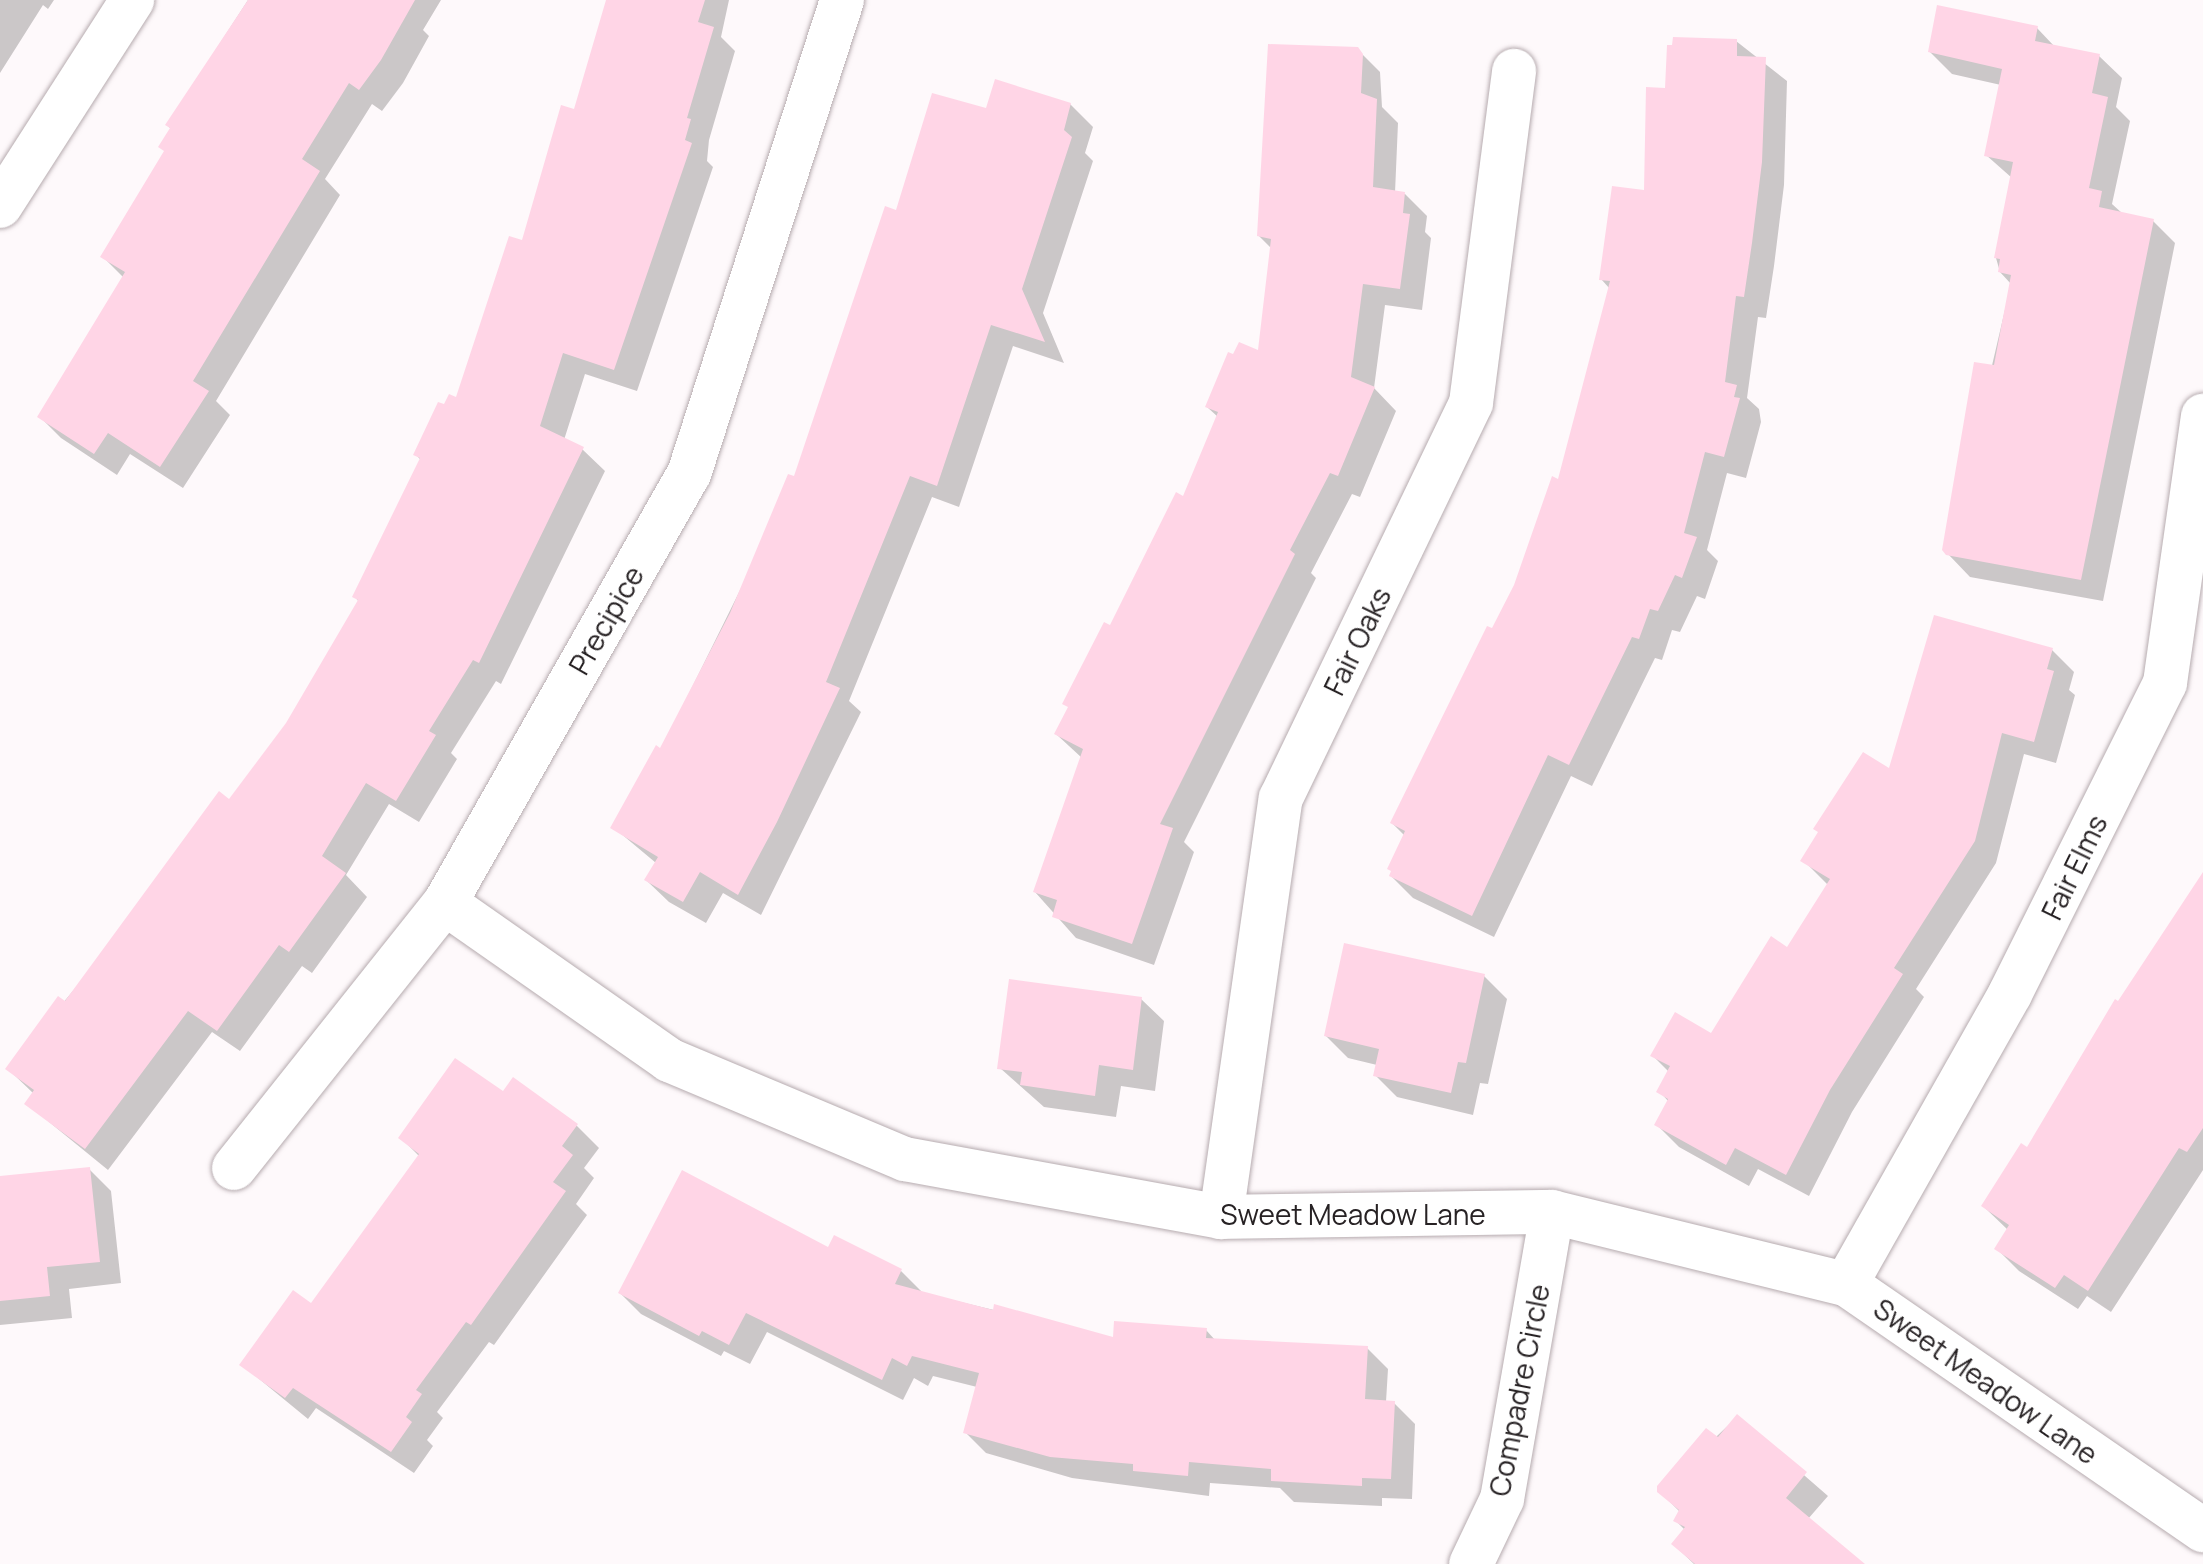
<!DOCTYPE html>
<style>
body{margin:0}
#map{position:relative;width:2203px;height:1564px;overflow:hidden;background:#fef9fb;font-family:Manrope,sans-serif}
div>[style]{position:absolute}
.shadow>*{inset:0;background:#0003}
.building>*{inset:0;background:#ffd5e6}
.roads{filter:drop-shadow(0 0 2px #b6abaf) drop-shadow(0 0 2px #b6abaf)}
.minor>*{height:44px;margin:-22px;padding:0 22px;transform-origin:22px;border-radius:22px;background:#fff}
span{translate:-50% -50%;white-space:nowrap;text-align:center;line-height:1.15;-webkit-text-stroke:8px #fff;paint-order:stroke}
.street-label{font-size:28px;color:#272224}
</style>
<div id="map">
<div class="shadow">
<div style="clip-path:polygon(0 0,54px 0,48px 9px,43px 5px,0 73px)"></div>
<div style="clip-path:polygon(248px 0,441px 0,423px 30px,429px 36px,403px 83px,382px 111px,372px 104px,325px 179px,340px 195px,216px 401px,230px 415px,183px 488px,130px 454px,117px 475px,61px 438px,39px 416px,124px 278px,103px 257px,166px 152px,171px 129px,167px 125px)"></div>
<div style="clip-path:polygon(608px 0,729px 0,721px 37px,735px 51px,709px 140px,707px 161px,713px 167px,637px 391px,585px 374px,564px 440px,582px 449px,605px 471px,501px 684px,496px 681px,451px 753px,457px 759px,419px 822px,389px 804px,346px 875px,367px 897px,312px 973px,302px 966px,240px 1051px,212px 1032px,108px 1170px,27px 1104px,34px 1094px,8px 1069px,230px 802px,288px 724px,359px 602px,355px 597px,421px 460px,415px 454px,445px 407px,457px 399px,523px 243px,576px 112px)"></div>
<div style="clip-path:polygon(2037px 28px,2055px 47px,2099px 56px,2122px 78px,2116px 107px,2130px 121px,2112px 204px,2123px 214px,2153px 221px,2175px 243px,2103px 601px,1970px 577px,1948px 554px,2011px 284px,2000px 272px,1996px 258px,2012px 178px,1986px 155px,2001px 85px,1952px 74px,1930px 52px)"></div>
<div style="clip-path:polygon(1736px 41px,1787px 81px,1784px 185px,1774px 266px,1766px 318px,1758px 317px,1747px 398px,1759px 409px,1761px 422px,1746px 478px,1727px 473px,1707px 550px,1718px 561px,1705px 599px,1697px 596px,1680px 632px,1672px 630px,1662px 660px,1655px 658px,1592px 786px,1571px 776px,1494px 937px,1413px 898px,1391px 876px,1405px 836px,1392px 823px,1516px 586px,1560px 481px,1610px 289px,1601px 279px,1646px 193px,1667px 90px)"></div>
<div style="clip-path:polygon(1357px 49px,1380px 72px,1382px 107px,1398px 123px,1395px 193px,1405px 194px,1427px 216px,1425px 232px,1431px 238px,1422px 310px,1385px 305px,1374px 388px,1396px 411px,1360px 497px,1352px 494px,1311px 573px,1316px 578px,1184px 842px,1194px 852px,1154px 965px,1076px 938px,1035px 892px,1082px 758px,1056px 734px,1184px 498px,1218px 417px,1207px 407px,1259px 353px,1272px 249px,1259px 236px)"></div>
<div style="clip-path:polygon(1070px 104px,1093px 127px,1085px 153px,1093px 161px,1043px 313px,1064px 363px,1013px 346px,959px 507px,932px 497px,849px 701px,861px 712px,761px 915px,723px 893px,706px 923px,669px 902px,646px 880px,656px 863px,613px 827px,661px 750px,795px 479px,897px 212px,988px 111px)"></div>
<div style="clip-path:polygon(2052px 650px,2074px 672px,2069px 690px,2075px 695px,2056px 763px,2024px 754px,1996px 863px,1916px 989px,1924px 997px,1852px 1112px,1809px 1196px,1758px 1169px,1749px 1186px,1679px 1147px,1656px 1124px,1669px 1102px,1659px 1091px,1669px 1072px,1653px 1056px,1711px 1035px,1788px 950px,1828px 885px,1803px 860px,1890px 771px)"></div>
<div style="clip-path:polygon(2203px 888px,2203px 1170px,2111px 1312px,2087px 1296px,2078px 1309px,2019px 1271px,1997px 1249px,2008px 1230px,1983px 1206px,2028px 1150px,2119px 1004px)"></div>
<div style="clip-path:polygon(1484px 976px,1507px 999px,1488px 1084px,1480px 1083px,1473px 1115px,1397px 1097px,1375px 1075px,1377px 1065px,1348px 1058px,1326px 1036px)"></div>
<div style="clip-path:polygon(1141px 999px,1164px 1021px,1155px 1091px,1121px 1086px,1116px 1117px,1044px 1107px,1000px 1068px)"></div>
<div style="clip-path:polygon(503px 1094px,576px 1125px,599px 1148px,584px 1168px,594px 1178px,576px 1204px,587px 1215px,494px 1345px,489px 1342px,437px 1412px,443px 1418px,427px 1440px,433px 1446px,414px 1473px,316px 1408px,308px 1419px,242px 1365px,312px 1306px,420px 1157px,401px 1138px)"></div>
<div style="clip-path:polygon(89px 1169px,111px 1191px,121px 1283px,69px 1289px,72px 1318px,0 1325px,0 1178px)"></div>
<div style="clip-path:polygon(829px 1249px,901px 1271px,923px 1293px,1115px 1339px,1206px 1330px,1216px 1341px,1367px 1348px,1388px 1369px,1386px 1402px,1394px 1403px,1415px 1424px,1412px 1499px,1382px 1498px,1382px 1506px,1294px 1502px,1280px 1488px,1210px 1483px,1209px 1496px,1072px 1478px,986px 1453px,965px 1432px,977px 1387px,933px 1376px,928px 1386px,914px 1378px,903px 1400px,767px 1332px,750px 1364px,724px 1351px,721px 1356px,641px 1314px,620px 1293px)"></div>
<div style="clip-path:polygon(1737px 1417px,1828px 1496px,1808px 1519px,1862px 1564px,1694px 1564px,1673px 1544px,1685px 1530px,1675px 1520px,1680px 1512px,1659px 1491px)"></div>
</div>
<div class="building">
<div style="clip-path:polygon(248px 0,415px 0,381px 60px,359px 90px,349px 83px,302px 159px,320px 171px,193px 381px,209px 391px,160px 467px,108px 433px,94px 454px,37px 417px,125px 272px,100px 257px,164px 151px,158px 147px,170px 128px,165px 125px)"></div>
<div style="clip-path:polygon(606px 0,705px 0,698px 22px,714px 27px,687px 118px,691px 119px,685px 140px,692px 143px,614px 370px,563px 353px,540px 426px,584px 447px,479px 663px,473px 660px,429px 731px,436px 735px,396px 801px,366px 783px,322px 856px,346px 873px,289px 952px,279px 945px,217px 1031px,188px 1011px,85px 1149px,24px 1104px,34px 1090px,5px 1069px,58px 996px,65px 1001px,219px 791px,229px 799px,286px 723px,358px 600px,352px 597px,420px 458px,413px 455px,438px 402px,444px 404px,449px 394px,456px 397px,509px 236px,522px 240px,561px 105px,574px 109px)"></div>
<div style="clip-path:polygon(1937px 5px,2038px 26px,2035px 41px,2100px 54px,2092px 93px,2108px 97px,2089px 188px,2102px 191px,2099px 207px,2154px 219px,2081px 580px,1946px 555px,1942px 550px,1974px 362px,1994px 365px,2011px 275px,1998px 272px,2000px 259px,1994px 258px,2013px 162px,1984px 156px,2002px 69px,1928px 52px)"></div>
<div style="clip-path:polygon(1673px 37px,1737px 39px,1737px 56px,1766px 57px,1762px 162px,1752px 243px,1744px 297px,1736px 296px,1725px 382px,1737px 385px,1734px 397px,1740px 398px,1724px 457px,1705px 452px,1684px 533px,1697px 537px,1682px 578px,1675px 575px,1658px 611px,1650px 609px,1639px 639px,1632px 637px,1569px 765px,1548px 755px,1472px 916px,1389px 876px,1391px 871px,1387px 869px,1405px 831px,1390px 823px,1487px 626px,1492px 628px,1514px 585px,1552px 476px,1558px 479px,1610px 281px,1599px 280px,1612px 186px,1644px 190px,1646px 87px,1665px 88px,1667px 45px,1672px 45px)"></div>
<div style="clip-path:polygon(1268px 44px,1358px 47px,1363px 54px,1361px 93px,1377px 99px,1373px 187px,1405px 192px,1403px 213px,1410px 214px,1400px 289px,1363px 284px,1351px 377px,1375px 387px,1338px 476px,1330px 473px,1290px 550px,1295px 554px,1160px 824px,1173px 828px,1132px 944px,1052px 917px,1057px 900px,1033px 892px,1083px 749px,1054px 734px,1068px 707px,1062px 704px,1104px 622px,1110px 625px,1176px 492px,1183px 496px,1218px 412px,1205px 407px,1228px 352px,1233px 354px,1239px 342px,1258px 350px,1271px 239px,1257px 236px)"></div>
<div style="clip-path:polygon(995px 79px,1071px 103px,1064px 130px,1072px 137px,1022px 289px,1045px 342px,991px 325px,937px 486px,910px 476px,826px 682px,840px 688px,777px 822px,738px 895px,700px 872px,683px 902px,644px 880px,658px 857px,610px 828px,656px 745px,660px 748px,730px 613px,788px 474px,794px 476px,885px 206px,896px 210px,932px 93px,986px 108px)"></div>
<div style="clip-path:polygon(1934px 615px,2053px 648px,2047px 669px,2054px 671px,2034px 742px,2002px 733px,1975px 841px,1894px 968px,1903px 974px,1830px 1090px,1786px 1175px,1735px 1148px,1726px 1165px,1654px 1125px,1668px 1099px,1656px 1092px,1670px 1066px,1650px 1056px,1675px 1012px,1711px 1033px,1771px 936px,1787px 947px,1830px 879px,1800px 861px,1818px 832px,1813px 829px,1863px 752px,1889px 768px)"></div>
<div style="clip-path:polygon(2203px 872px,2203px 1128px,2187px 1152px,2179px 1148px,2088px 1291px,2064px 1275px,2055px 1288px,1994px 1249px,2009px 1225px,1981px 1206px,2021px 1143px,2027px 1147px,2115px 999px,2118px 1001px)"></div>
<div style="clip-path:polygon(1344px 943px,1485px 974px,1466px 1063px,1458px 1062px,1451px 1093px,1373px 1076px,1379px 1049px,1324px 1036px)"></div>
<div style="clip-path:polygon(1009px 979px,1142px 997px,1133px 1070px,1099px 1065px,1095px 1096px,1020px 1085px,1022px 1072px,997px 1069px)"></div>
<div style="clip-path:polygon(455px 1058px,503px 1091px,513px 1077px,578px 1124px,562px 1146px,573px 1155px,553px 1182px,566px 1191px,471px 1325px,466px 1322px,416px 1390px,422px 1394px,406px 1417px,412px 1422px,391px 1452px,293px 1388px,285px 1398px,239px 1365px,293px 1290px,311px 1303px,419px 1154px,398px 1138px)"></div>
<div style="clip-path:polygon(90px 1167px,100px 1262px,47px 1267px,50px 1296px,0 1301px,0 1176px)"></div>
<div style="clip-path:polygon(682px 1170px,828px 1247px,834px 1235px,902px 1269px,895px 1284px,993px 1310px,994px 1304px,1113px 1337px,1114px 1321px,1207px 1328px,1206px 1338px,1368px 1346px,1365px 1399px,1395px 1401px,1391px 1479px,1362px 1478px,1362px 1486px,1271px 1481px,1271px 1469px,1189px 1462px,1188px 1476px,1133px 1471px,1133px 1464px,1050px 1457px,963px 1433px,979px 1373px,912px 1356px,907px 1366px,892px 1358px,882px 1380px,746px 1313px,729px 1345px,702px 1331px,699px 1336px,618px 1293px)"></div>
<div style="clip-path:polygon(1737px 1414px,1807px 1472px,1786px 1498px,1865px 1564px,1695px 1564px,1671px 1544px,1685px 1527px,1673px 1521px,1679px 1510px,1657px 1492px,1657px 1486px,1706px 1428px,1718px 1437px)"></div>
</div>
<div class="roads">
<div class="minor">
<div style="left:0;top:206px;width:245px;rotate:-57.3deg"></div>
<div style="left:445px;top:903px;width:274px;rotate:35deg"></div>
<div style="left:669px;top:1060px;width:256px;rotate:22.8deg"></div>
<div style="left:905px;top:1159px;width:321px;rotate:10.4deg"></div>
<div style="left:1221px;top:1217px;width:331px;rotate:-0.9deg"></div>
<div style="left:1552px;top:1212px;width:303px;rotate:13.8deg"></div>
<div style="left:1846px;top:1284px;width:434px;rotate:34.6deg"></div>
<div style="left:234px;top:1168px;width:339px;rotate:-51.5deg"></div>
<div style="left:445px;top:903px;width:494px;rotate:-60.4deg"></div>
<div style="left:689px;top:474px;width:498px;rotate:-72.1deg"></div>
<div style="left:1221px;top:1217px;width:423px;rotate:-81.9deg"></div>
<div style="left:1281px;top:798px;width:438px;rotate:-64.3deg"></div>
<div style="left:1471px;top:403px;width:335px;rotate:-82.6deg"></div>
<div style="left:1846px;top:1284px;width:333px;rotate:-60.5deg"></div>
<div style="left:2010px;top:994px;width:347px;rotate:-63.5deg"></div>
<div style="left:2165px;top:683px;width:270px;rotate:-81.9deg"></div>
<div style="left:1471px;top:1564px;width:72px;rotate:-64.5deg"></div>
<div style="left:1502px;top:1499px;width:291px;rotate:-80.1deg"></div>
</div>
</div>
<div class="street-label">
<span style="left:606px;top:620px;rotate:-60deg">Precipice</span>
<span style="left:1357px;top:641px;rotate:-64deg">Fair Oaks</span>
<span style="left:2074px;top:867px;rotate:-64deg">Fair Elms</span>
<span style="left:1353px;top:1214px">Sweet Meadow Lane</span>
<span style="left:1986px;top:1381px;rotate:35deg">Sweet Meadow Lane</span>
<span style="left:1519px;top:1390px;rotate:-79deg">Compadre Circle</span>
</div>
</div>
